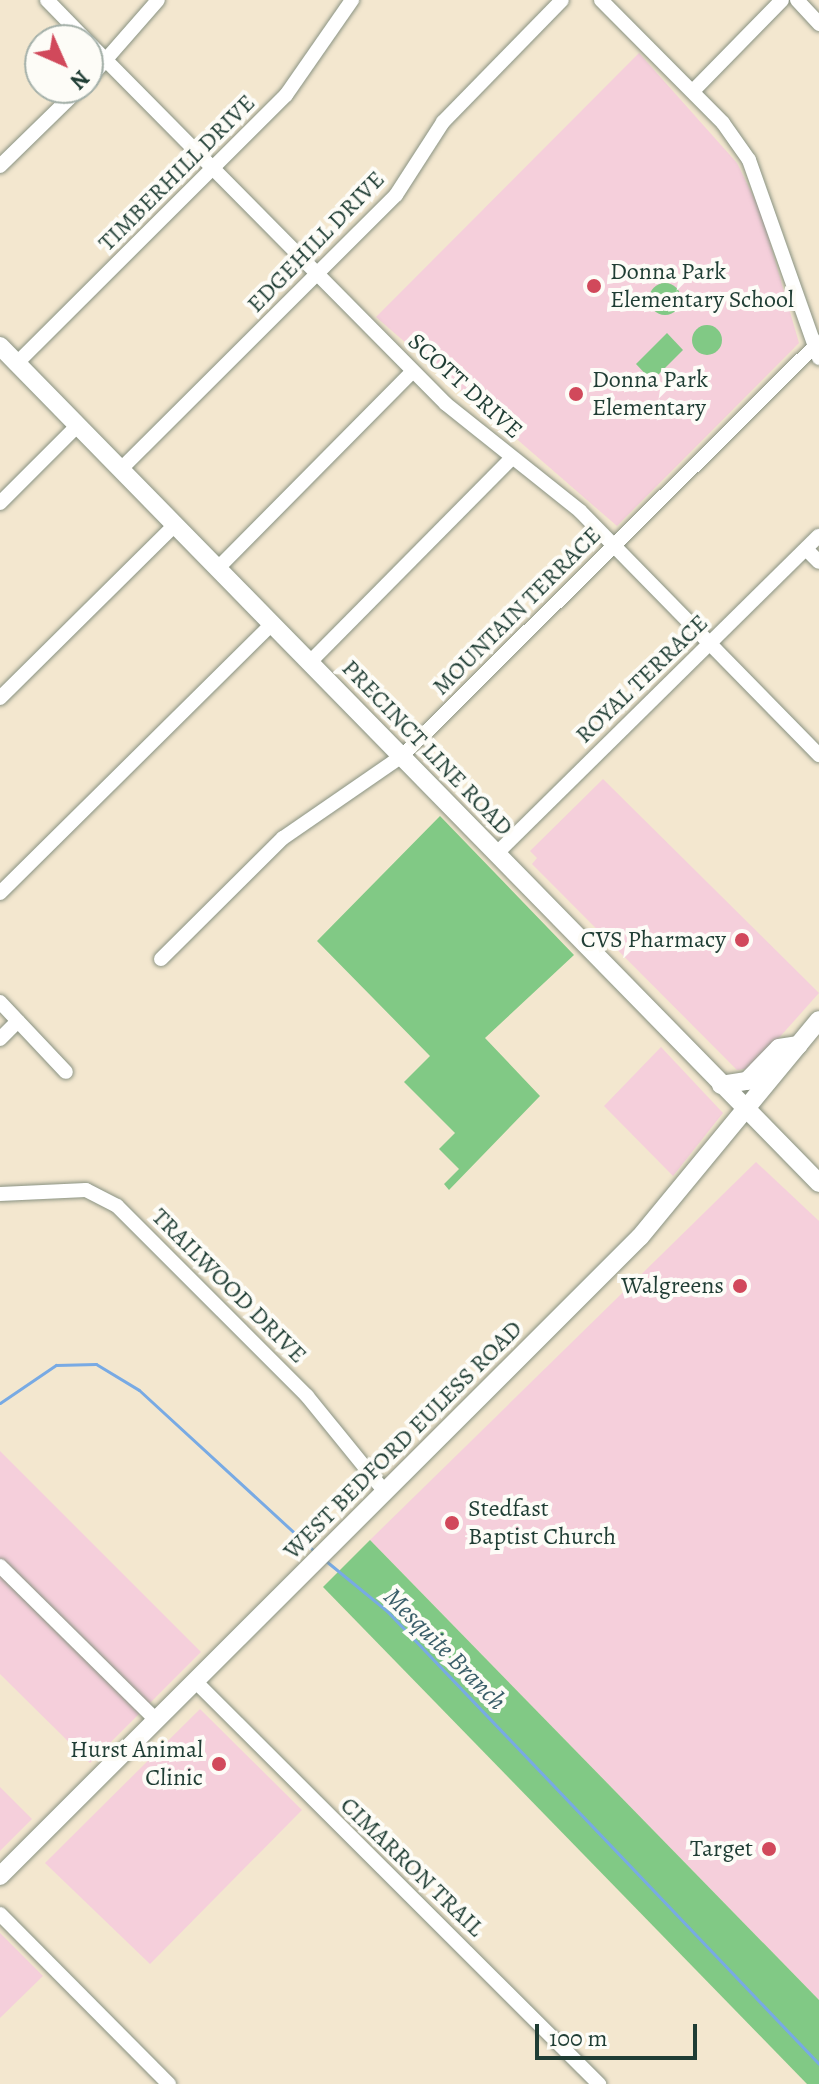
<!DOCTYPE html>
<style>
body{margin:0}
#map{position:relative;width:819px;height:2084px;overflow:hidden;background:#f3e7cf;font-family:Alegreya,serif}
div>[style]{position:absolute}
.built>*{inset:0;background:#f5cfdb}
.green>*{inset:0;background:#81c985}
.round{border-radius:50%}
.stream>*{height:3px;margin:-1.5px;padding:0 1.5px;transform-origin:1.5px;border-radius:1.5px;background:#78aae4}
.roads{filter:drop-shadow(0 0 2px #899282) drop-shadow(0 0 2px #899282)}
.minor>*{height:14px;margin:-7px;padding:0 7px;transform-origin:7px;border-radius:7px;background:#fff}
.major>*{height:18px;margin:-9px;padding:0 9px;transform-origin:9px;border-radius:9px;background:#fff}
.dots>*{width:22px;height:22px;translate:-50% -50%;box-sizing:border-box;border:4px solid #fdfcf7;border-radius:50%}
span{translate:-50% -50%;white-space:nowrap;text-align:center;line-height:1.15;-webkit-text-stroke:8px #fdfcf7;paint-order:stroke}
.street-label{font-size:24px;color:#1f3d34}
.poi-label{font-size:24px;color:#1f3d34}
.left{translate:0 -50%;text-align:left}
.right{translate:-100% -50%;text-align:right}
.water-label{font-size:26px;color:#3a5e69;font-style:italic}
.north{position:absolute;left:24px;top:24px;width:80px;height:80px;box-sizing:border-box;background:#fdfcf7;border:2px solid #a4b0a9;border-radius:50%;rotate:135deg;font-size:22px;font-weight:700;line-height:32px;text-align:center;color:#1f3d34}
.north::after{content:'';display:block;margin:auto;width:28px;height:36px;background:#d1495b;clip-path:polygon(50% 0,100% 100%,50% 72%,0 100%)}
.scale{position:absolute;left:535px;top:2024px;width:162px;height:36px;box-sizing:border-box;border:4px solid #1f3d34;border-top:0;padding-left:10px;font-size:24px;line-height:28px;white-space:nowrap;color:#1f3d34;-webkit-text-stroke:6px #fdfcf7;paint-order:stroke}
</style>
<div id="map">
<div class="built">
<div style="clip-path:polygon(639px 53px,737px 163px,761px 212px,799px 343px,617px 526px,376px 317px)"></div>
<div style="clip-path:polygon(603px 779px,819px 993px,752px 1068px,737px 1070px,532px 864px,537px 858px,530px 851px)"></div>
<div style="clip-path:polygon(661px 1047px,723px 1113px,673px 1176px,604px 1106px)"></div>
<div style="clip-path:polygon(756px 1162px,819px 1221px,819px 2000px,370px 1540px)"></div>
<div style="clip-path:polygon(0 1451px,201px 1652px,90px 1763px,0 1674px)"></div>
<div style="clip-path:polygon(200px 1709px,302px 1810px,150px 1964px,45px 1863px)"></div>
<div style="clip-path:polygon(0 1787px,32px 1819px,0 1851px)"></div>
<div style="clip-path:polygon(0 1933px,43px 1976px,0 2018px)"></div>
</div>
<div class="green">
<div class="round" style="left:649px;top:283px;width:32px;height:32px"></div>
<div class="round" style="left:692px;top:325px;width:30px;height:30px"></div>
<div style="clip-path:polygon(667px 333px,683px 350px,652px 381px,636px 364px)"></div>
<div style="clip-path:polygon(440px 816px,574px 955px,485px 1038px,540px 1096px,449px 1190px,444px 1184px,459px 1169px,439px 1149px,455px 1133px,404px 1082px,430px 1056px,317px 941px)"></div>
<div style="clip-path:polygon(370px 1540px,819px 2000px,819px 2084px,807px 2084px,323px 1587px)"></div>
</div>
<div class="stream">
<div style="left:0;top:1403px;width:68px;rotate:-34.2deg"></div>
<div style="left:56px;top:1365px;width:40px;rotate:-1.4deg"></div>
<div style="left:96px;top:1364px;width:50px;rotate:31.2deg"></div>
<div style="left:139px;top:1390px;width:238px;rotate:42.6deg"></div>
<div style="left:326px;top:1561px;width:79px;rotate:39.3deg"></div>
<div style="left:387px;top:1611px;width:626px;rotate:46.36deg"></div>
</div>
<div class="roads">
<div class="minor">
<div style="left:47px;top:0;width:56px;rotate:45.7deg"></div>
<div style="left:601px;top:0;width:173px;rotate:45.2deg"></div>
<div style="left:723px;top:123px;width:45px;rotate:54.9deg"></div>
<div style="left:749px;top:160px;width:210px;rotate:70.5deg"></div>
<div style="left:797px;top:0;width:33px;rotate:47deg"></div>
<div style="left:88px;top:42px;width:509px;rotate:45.32deg"></div>
<div style="left:446px;top:404px;width:171px;rotate:38.6deg"></div>
<div style="left:580px;top:511px;width:342px;rotate:45.6deg"></div>
<div style="left:88px;top:80px;width:106px;rotate:-48.8deg"></div>
<div style="left:693px;top:91px;width:127px;rotate:-45.6deg"></div>
<div style="left:0;top:166px;width:112px;rotate:-44.3deg"></div>
<div style="left:17px;top:363px;width:380px;rotate:-44.9deg"></div>
<div style="left:286px;top:95px;width:116px;rotate:-55.2deg"></div>
<div style="left:121px;top:469px;width:388px;rotate:-44.9deg"></div>
<div style="left:396px;top:195px;width:87px;rotate:-57.2deg"></div>
<div style="left:443px;top:122px;width:170px;rotate:-45.7deg"></div>
<div style="left:0;top:503px;width:110px;rotate:-45deg"></div>
<div style="left:806px;top:549px;width:18px;rotate:45deg"></div>
<div style="left:218px;top:568px;width:277px;rotate:-45.3deg"></div>
<div style="left:310px;top:662px;width:287px;rotate:-45.3deg"></div>
<div style="left:0;top:698px;width:247px;rotate:-44.7deg"></div>
<div style="left:496px;top:854px;width:453px;rotate:-44.6deg"></div>
<div style="left:0;top:893px;width:384px;rotate:-44.7deg"></div>
<div style="left:161px;top:959px;width:172px;rotate:-44.8deg"></div>
<div style="left:283px;top:838px;width:145px;rotate:-34.6deg"></div>
<div style="left:402px;top:756px;width:588px;rotate:-44.79deg"></div>
<div style="left:0;top:1002px;width:96px;rotate:46.7deg"></div>
<div style="left:0;top:1039px;width:25px;rotate:-45deg"></div>
<div style="left:0;top:1194px;width:86px;rotate:-2.7deg"></div>
<div style="left:86px;top:1190px;width:35px;rotate:27deg"></div>
<div style="left:117px;top:1206px;width:269px;rotate:45deg"></div>
<div style="left:307px;top:1396px;width:124px;rotate:50.9deg"></div>
<div style="left:0;top:1566px;width:219px;rotate:44.6deg"></div>
<div style="left:195px;top:1681px;width:571px;rotate:44.93deg"></div>
<div style="left:0;top:1914px;width:240px;rotate:45.2deg"></div>
</div>
<div class="major">
<div style="left:0;top:346px;width:1171px;rotate:45.62deg"></div>
<div style="left:721px;top:1085px;width:26px;rotate:-9deg"></div>
<div style="left:747px;top:1081px;width:46px;rotate:-45.9deg"></div>
<div style="left:779px;top:1048px;width:20px;rotate:-9deg"></div>
<div style="left:0;top:1876px;width:904px;rotate:-44.96deg"></div>
<div style="left:640px;top:1237px;width:281px;rotate:-50.5deg"></div>
</div>
</div>
<div class="dots">
<div style="left:594px;top:286px;background:#d1495b"></div>
<div style="left:576px;top:394px;background:#d1495b"></div>
<div style="left:742px;top:940px;background:#d1495b"></div>
<div style="left:740px;top:1286px;background:#d1495b"></div>
<div style="left:452px;top:1523px;background:#d1495b"></div>
<div style="left:219px;top:1764px;background:#d1495b"></div>
<div style="left:769px;top:1849px;background:#d1495b"></div>
</div>
<div class="street-label">
<span style="left:177px;top:173px;rotate:-45deg">TIMBERHILL DRIVE</span>
<span style="left:316px;top:242px;rotate:-46deg">EDGEHILL DRIVE</span>
<span style="left:465px;top:386px;rotate:42deg">SCOTT DRIVE</span>
<span style="left:517px;top:611px;rotate:-45deg">MOUNTAIN TERRACE</span>
<span style="left:642px;top:679px;rotate:-44deg">ROYAL TERRACE</span>
<span style="left:427px;top:748px;rotate:46deg">PRECINCT LINE ROAD</span>
<span style="left:229px;top:1286px;rotate:45deg">TRAILWOOD DRIVE</span>
<span style="left:403px;top:1440px;rotate:-45deg">WEST BEDFORD EULESS ROAD</span>
<span style="left:412px;top:1867px;rotate:44deg">CIMARRON TRAIL</span>
</div>
<div class="poi-label">
<span class="left" style="left:610px;top:286px">Donna Park<br>Elementary School</span>
<span class="left" style="left:592px;top:394px">Donna Park<br>Elementary</span>
<span class="right" style="left:726px;top:940px">CVS Pharmacy</span>
<span class="right" style="left:724px;top:1286px">Walgreens</span>
<span class="left" style="left:468px;top:1523px">Stedfast<br>Baptist Church</span>
<span class="right" style="left:203px;top:1764px">Hurst Animal<br>Clinic</span>
<span class="right" style="left:753px;top:1849px">Target</span>
</div>
<div class="water-label">
<span style="left:445px;top:1649px;rotate:45deg">Mesquite Branch</span>
</div>
<div class="north">N</div>
<div class="scale">100 m</div>
</div>
